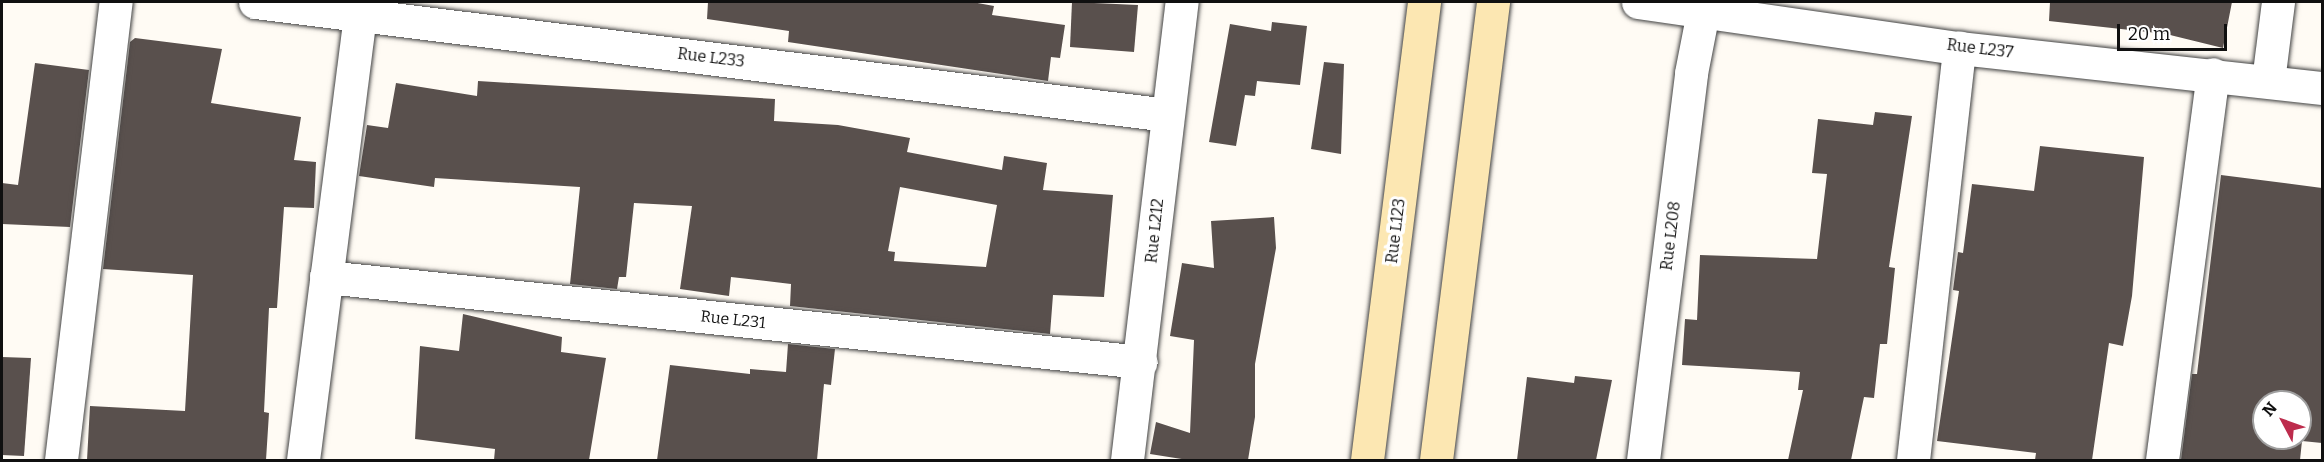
<!DOCTYPE html>
<style>
body{margin:0}
#map{position:relative;width:2324px;height:462px;overflow:hidden;background:#fffbf4;font-family:Bitter,serif}
div>[style]{position:absolute}
.building>*{inset:0;background:#59504d}
.roads{filter:drop-shadow(0 0 2px #434343) drop-shadow(0 0 2px #434343)}
.minor>*{height:33px;margin:-16.5px;padding:0 16.5px;transform-origin:16.5px;border-radius:16.5px;background:#fff}
.tertiary>*{height:33px;margin:-16.5px;padding:0 16.5px;transform-origin:16.5px;border-radius:16.5px;background:#fff}
.secondary>*{height:33px;margin:-16.5px;padding:0 16.5px;transform-origin:16.5px;border-radius:16.5px;background:#fce7b2}
span{translate:-50% -50%;white-space:nowrap;text-align:center;line-height:1.15;-webkit-text-stroke:6px #fff;paint-order:stroke}
.street-label{font-size:16px;color:#101010}
.frame{position:absolute;inset:0;border:3px solid #101010;pointer-events:none}
.north{position:absolute;left:2252px;top:390px;width:60px;height:60px;box-sizing:border-box;background:#fff;border:2px solid #9f9f9f;border-radius:50%;rotate:311deg;font-size:16px;font-weight:700;line-height:24px;text-align:center;color:#101010}
.north::after{content:'';display:block;margin:auto;width:21px;height:27px;background:#bd2c4d;clip-path:polygon(50% 0,100% 100%,50% 72%,0 100%)}
.scale{position:absolute;left:2117px;top:24px;width:110px;height:27px;box-sizing:border-box;border:3px solid #101010;border-top:0;padding-left:8px;font-size:18px;line-height:21px;white-space:nowrap;color:#101010;-webkit-text-stroke:4px #fff;paint-order:stroke}
</style>
<div id="map">
<div class="building">
<div style="clip-path:polygon(708px 2px,972px 2px,994px 6px,992px 15px,1065px 25px,1060px 58px,1051px 57px,1048px 81px,788px 42px,789px 31px,707px 19px)"></div>
<div style="clip-path:polygon(1072px 2px,1138px 5px,1134px 52px,1070px 47px)"></div>
<div style="clip-path:polygon(2050px 2px,2232px 2px,2223px 48px,2166px 34px,2049px 21px)"></div>
<div style="clip-path:polygon(1272px 22px,1307px 26px,1300px 85px,1257px 81px,1255px 96px,1245px 95px,1236px 146px,1209px 142px,1230px 24px,1271px 31px)"></div>
<div style="clip-path:polygon(135px 38px,222px 49px,211px 103px,301px 117px,294px 160px,316px 162px,314px 208px,284px 207px,277px 308px,269px 308px,264px 412px,269px 413px,266px 460px,87px 460px,90px 406px,185px 411px,193px 275px,103px 269px,130px 42px)"></div>
<div style="clip-path:polygon(1324px 62px,1344px 64px,1341px 154px,1311px 149px)"></div>
<div style="clip-path:polygon(35px 63px,89px 70px,70px 227px,2px 224px,2px 183px,18px 185px)"></div>
<div style="clip-path:polygon(evenodd,478px 81px,775px 99px,774px 121px,838px 125px,910px 138px,907px 152px,1002px 170px,1004px 156px,1047px 163px,1043px 190px,1113px 195px,1104px 297px,1053px 295px,1050px 334px,790px 306px,791px 284px,731px 277px,729px 296px,680px 289px,692px 206px,634px 203px,626px 277px,619px 277px,617px 289px,570px 284px,580px 187px,435px 178px,434px 187px,359px 176px,367px 125px,388px 128px,396px 83px,477px 96px,478px 81px,900px 187px,997px 205px,986px 267px,894px 261px,895px 252px,888px 251px,900px 187px)"></div>
<div style="clip-path:polygon(1875px 112px,1912px 116px,1889px 267px,1895px 268px,1887px 344px,1880px 344px,1874px 398px,1864px 397px,1851px 460px,1788px 460px,1803px 390px,1798px 390px,1800px 372px,1682px 365px,1685px 319px,1697px 320px,1700px 255px,1817px 259px,1827px 174px,1812px 173px,1818px 119px,1873px 125px)"></div>
<div style="clip-path:polygon(2040px 146px,2144px 157px,2132px 296px,2123px 346px,2109px 343px,2092px 460px,2035px 460px,2036px 453px,1937px 441px,1959px 291px,1953px 290px,1958px 252px,1963px 253px,1972px 184px,2034px 191px)"></div>
<div style="clip-path:polygon(evenodd,2221px 175px,2322px 188px,2322px 443px,2302px 441px,2300px 460px,2181px 460px,2192px 374px,2197px 374px,2221px 175px,2264px 402px,2300px 402px,2300px 438px,2264px 438px,2264px 402px)"></div>
<div style="clip-path:polygon(1274px 217px,1276px 248px,1255px 364px,1255px 417px,1248px 460px,1188px 460px,1150px 454px,1156px 422px,1190px 433px,1194px 340px,1170px 336px,1182px 263px,1214px 268px,1211px 221px)"></div>
<div style="clip-path:polygon(463px 314px,562px 337px,561px 352px,606px 358px,589px 460px,494px 460px,495px 449px,415px 439px,420px 346px,459px 351px)"></div>
<div style="clip-path:polygon(788px 344px,835px 349px,831px 385px,824px 384px,817px 460px,657px 460px,670px 365px,750px 374px,750px 369px,786px 372px)"></div>
<div style="clip-path:polygon(2px 357px,31px 358px,24px 456px,2px 455px)"></div>
<div style="clip-path:polygon(1575px 376px,1612px 380px,1596px 460px,1517px 460px,1527px 377px,1574px 383px)"></div>
</div>
<div class="roads">
<div class="minor">
<div style="left:255px;top:2px;width:919px;rotate:7.06deg"></div>
<div style="left:2268px;top:81px;width:80px;rotate:-82.8deg"></div>
<div style="left:326px;top:277px;width:819px;rotate:5.95deg"></div>
<div style="left:61px;top:460px;width:461px;rotate:-83.2deg"></div>
<div style="left:303px;top:460px;width:449px;rotate:-82.7deg"></div>
<div style="left:1127px;top:460px;width:461px;rotate:-83.2deg"></div>
<div style="left:1643px;top:460px;width:390px;rotate:-82.9deg"></div>
<div style="left:1691px;top:73px;width:62px;rotate:-78.9deg"></div>
<div style="left:1913px;top:460px;width:415px;rotate:-83.6deg"></div>
<div style="left:2162px;top:460px;width:389px;rotate:-82.5deg"></div>
</div>
<div class="tertiary">
<div style="left:1638px;top:2px;width:324px;rotate:8.2deg"></div>
<div style="left:1959px;top:48px;width:365px;rotate:6.3deg"></div>
</div>
<div class="secondary">
<div style="left:1367px;top:460px;width:462px;rotate:-82.9deg"></div>
<div style="left:1436px;top:460px;width:462px;rotate:-82.9deg"></div>
</div>
</div>
<div class="street-label">
<span style="left:1980px;top:49px;rotate:7deg">Rue L237</span>
<span style="left:711px;top:58px;rotate:7deg">Rue L233</span>
<span style="left:1155px;top:231px;rotate:-84deg">Rue L212</span>
<span style="left:1396px;top:231px;rotate:-83deg">Rue L123</span>
<span style="left:1671px;top:236px;rotate:-83deg">Rue L208</span>
<span style="left:733px;top:320px;rotate:6deg">Rue L231</span>
</div>
<div class="frame"></div>
<div class="north">N</div>
<div class="scale">20 m</div>
</div>
